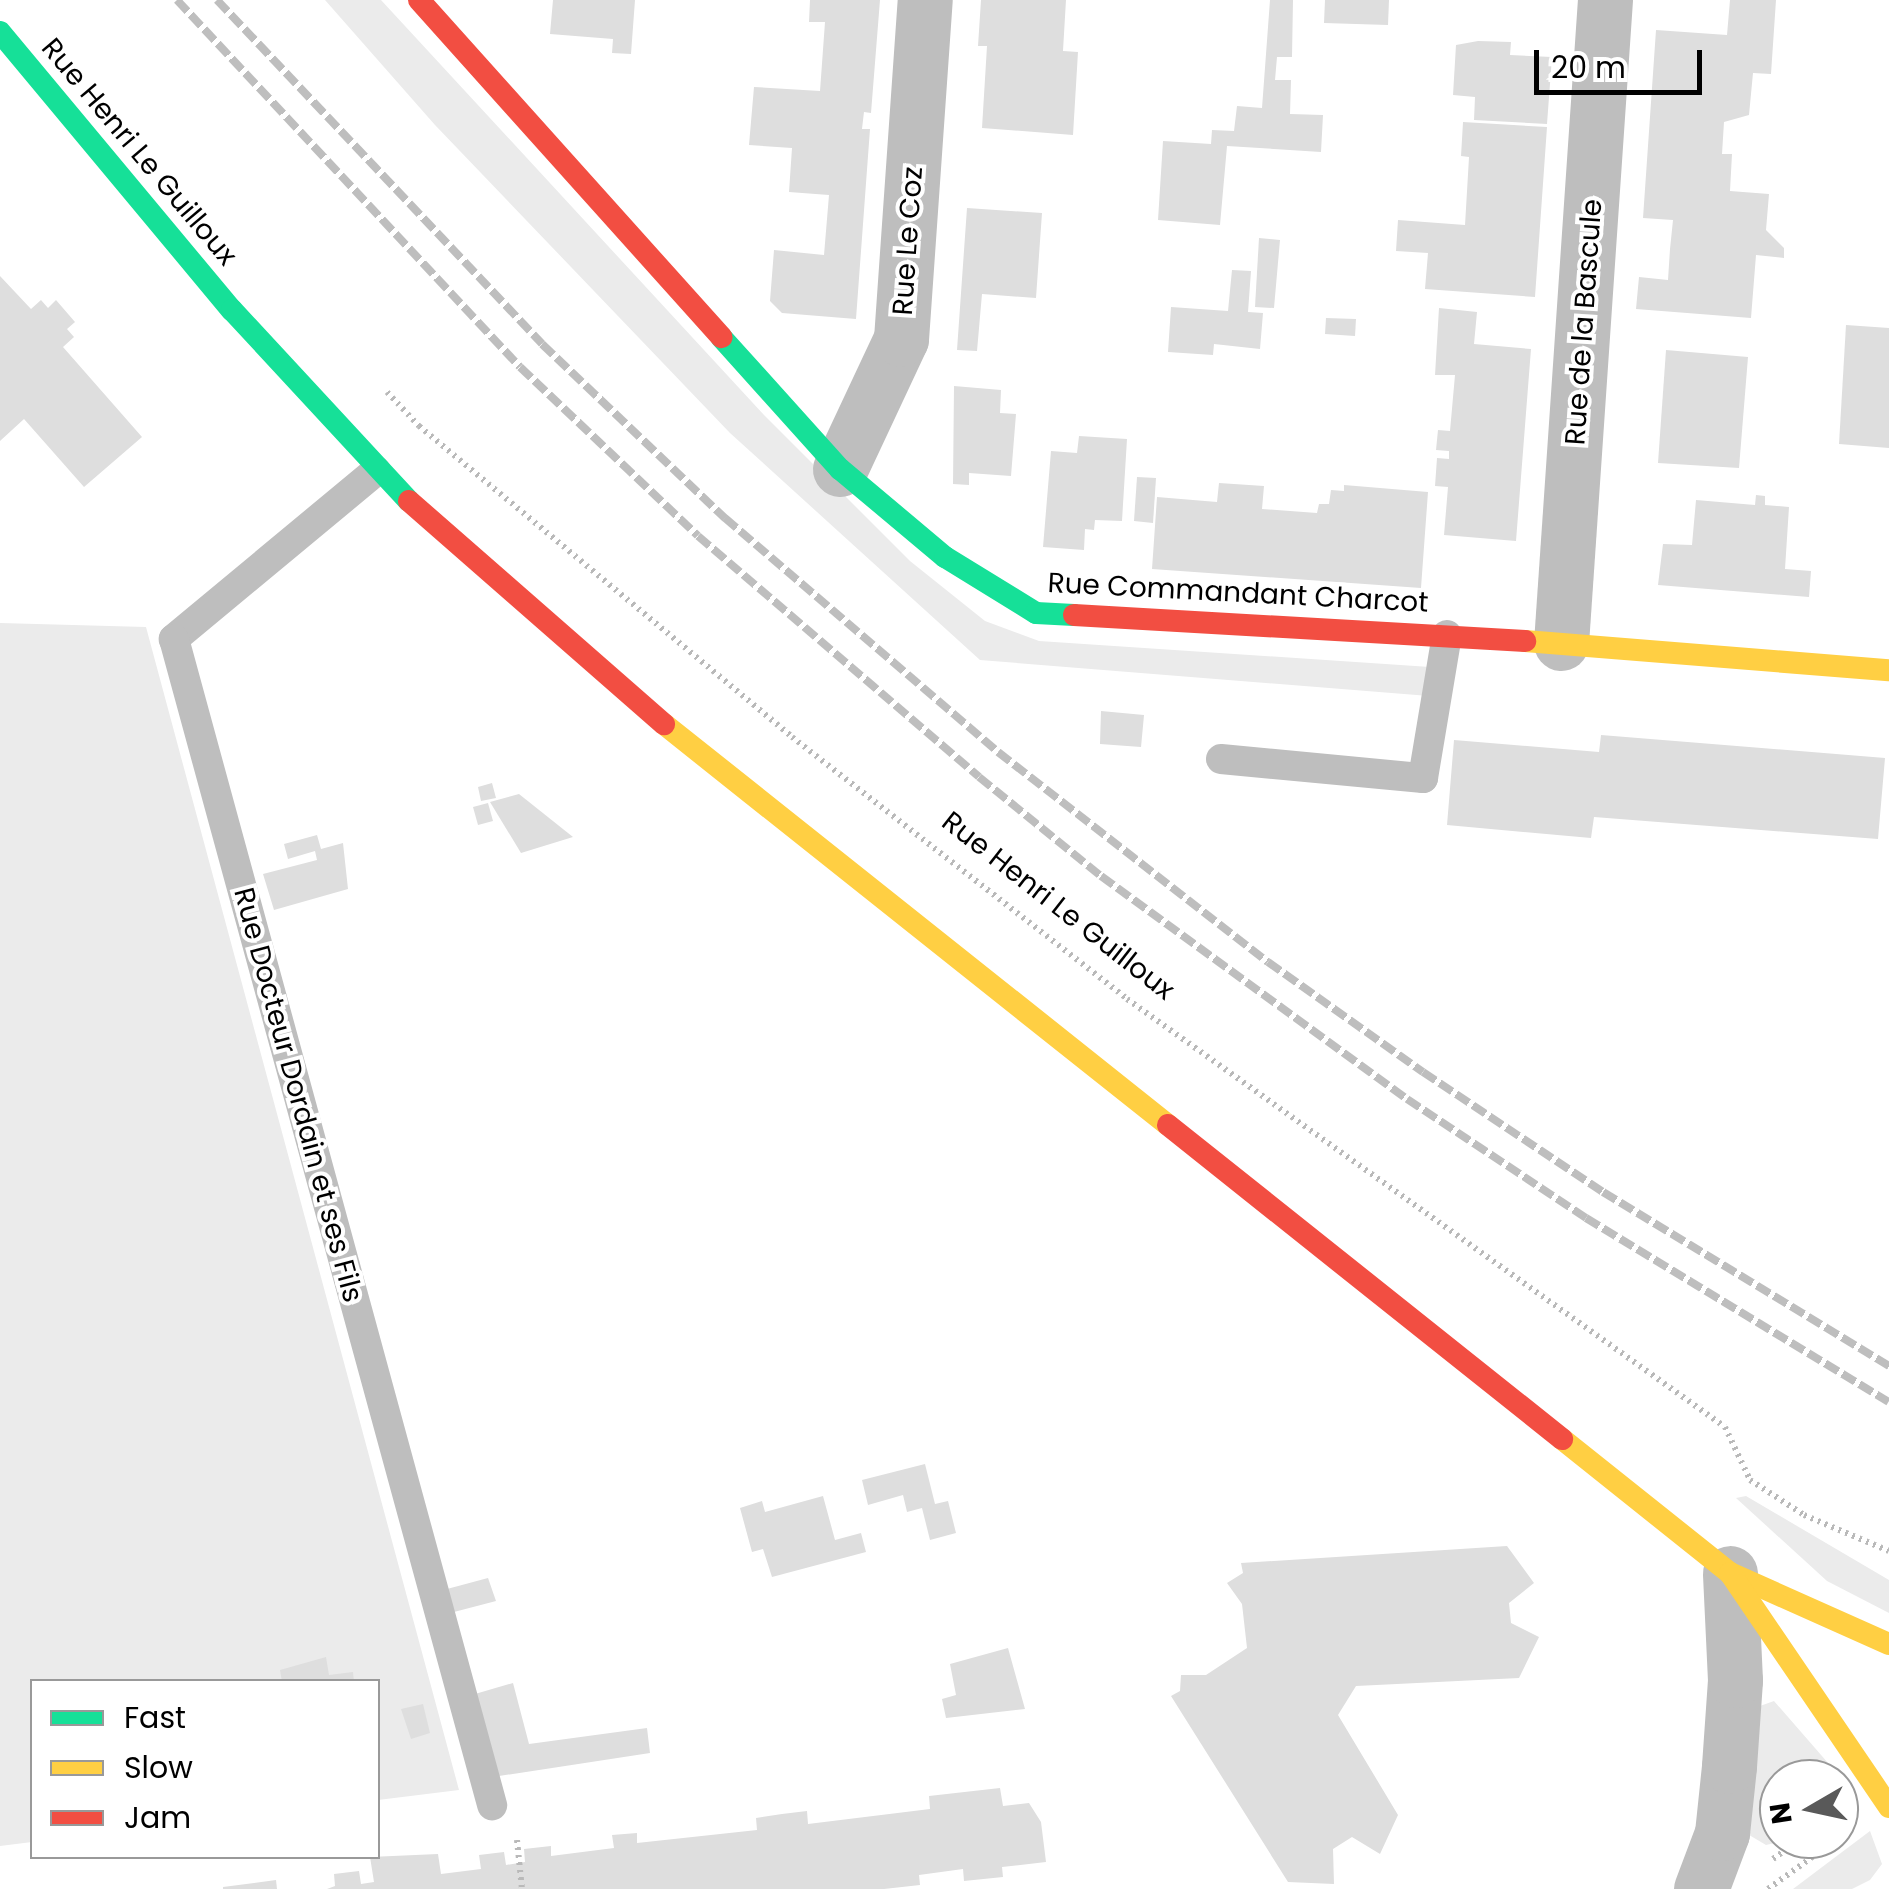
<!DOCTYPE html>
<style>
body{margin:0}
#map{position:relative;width:1889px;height:1889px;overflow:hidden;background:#fff;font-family:Poppins,sans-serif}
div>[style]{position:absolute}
.green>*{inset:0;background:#ebebeb}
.building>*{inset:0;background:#dedede}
.path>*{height:6px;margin-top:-3px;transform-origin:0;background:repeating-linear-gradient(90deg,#b9b9b9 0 2.5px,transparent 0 7.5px)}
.lane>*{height:30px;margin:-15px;padding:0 15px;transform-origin:15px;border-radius:15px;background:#bebebe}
.street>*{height:55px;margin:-27.5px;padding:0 27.5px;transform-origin:27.5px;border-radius:27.5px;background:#bebebe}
.fast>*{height:22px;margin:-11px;padding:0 11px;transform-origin:11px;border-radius:11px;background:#16e098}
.slow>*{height:22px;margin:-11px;padding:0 11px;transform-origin:11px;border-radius:11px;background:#ffcf43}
.jam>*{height:22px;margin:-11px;padding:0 11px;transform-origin:11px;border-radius:11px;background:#f24e42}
.rail>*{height:8px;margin-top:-4px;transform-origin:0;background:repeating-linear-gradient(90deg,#bebebe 0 15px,transparent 0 20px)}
span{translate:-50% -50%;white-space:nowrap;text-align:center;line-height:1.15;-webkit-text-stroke:8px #fff;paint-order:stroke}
.street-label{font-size:28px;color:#000}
.legend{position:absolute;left:30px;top:1679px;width:350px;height:180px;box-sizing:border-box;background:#fff;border:2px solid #999;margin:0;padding:12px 18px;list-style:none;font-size:30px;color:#000}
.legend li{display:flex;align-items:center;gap:20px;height:50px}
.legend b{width:50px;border:2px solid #999}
.north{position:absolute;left:1759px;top:1759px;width:100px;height:100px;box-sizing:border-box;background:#fff;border:2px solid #999;border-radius:50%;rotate:261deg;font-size:28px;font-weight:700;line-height:40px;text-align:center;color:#000}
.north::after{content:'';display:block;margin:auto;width:35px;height:45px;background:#595959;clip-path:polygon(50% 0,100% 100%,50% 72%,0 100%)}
.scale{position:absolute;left:1534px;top:50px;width:168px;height:45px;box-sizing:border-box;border:5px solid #000;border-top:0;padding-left:12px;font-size:30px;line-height:35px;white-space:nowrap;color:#000;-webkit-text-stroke:8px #fff;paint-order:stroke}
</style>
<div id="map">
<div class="green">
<div style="clip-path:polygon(325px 0,381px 0,764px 415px,910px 561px,985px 621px,1039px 641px,1430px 667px,1429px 696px,980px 660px,730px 433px,435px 125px)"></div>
<div style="clip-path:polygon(0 623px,146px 627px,459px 1790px,378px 1800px,378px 1682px,32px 1682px,32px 1842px,0 1846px)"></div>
<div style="clip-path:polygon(1746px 1496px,1889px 1580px,1889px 1613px,1827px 1581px,1736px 1498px)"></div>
<div style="clip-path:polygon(1774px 1701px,1835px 1771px,1850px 1798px,1839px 1806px,1839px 1779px,1779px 1779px,1779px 1839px,1791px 1839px,1766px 1845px,1739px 1829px,1760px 1706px)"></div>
<div style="clip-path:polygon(1870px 1831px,1882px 1864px,1870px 1880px,1852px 1889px,1793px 1889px)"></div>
</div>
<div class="building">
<div style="clip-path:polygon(553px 0,635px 0,631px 54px,612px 53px,613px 39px,550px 34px)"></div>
<div style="clip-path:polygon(810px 0,880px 0,871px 113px,864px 112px,862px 129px,870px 129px,856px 319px,782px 313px,770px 301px,774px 250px,824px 255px,829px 195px,789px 192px,792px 148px,749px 145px,754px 87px,820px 91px,825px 22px,809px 22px)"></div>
<div style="clip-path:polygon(981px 0,1066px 0,1063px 51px,1078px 52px,1073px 135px,982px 128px,987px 46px,978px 46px)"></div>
<div style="clip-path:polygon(1270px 0,1293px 0,1292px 57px,1277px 57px,1275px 80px,1291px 80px,1290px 114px,1323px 115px,1321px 152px,1227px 146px,1220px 225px,1158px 220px,1163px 141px,1211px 144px,1212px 130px,1234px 131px,1237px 106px,1262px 108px)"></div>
<div style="clip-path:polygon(1325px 0,1389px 0,1388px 25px,1324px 23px)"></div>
<div style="clip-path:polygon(1730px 0,1776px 0,1771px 74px,1753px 73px,1749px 115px,1724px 122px,1722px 154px,1732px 154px,1730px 191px,1769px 194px,1766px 230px,1784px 248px,1784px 258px,1756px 255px,1751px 318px,1636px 309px,1639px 277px,1668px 280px,1670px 249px,1673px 220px,1643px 218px,1656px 30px,1727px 35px)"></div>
<div style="clip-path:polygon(1478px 41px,1511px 42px,1510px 55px,1552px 57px,1547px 124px,1474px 120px,1475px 97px,1453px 95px,1456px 45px)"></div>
<div style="clip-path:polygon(1463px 122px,1547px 127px,1535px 297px,1425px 289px,1428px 253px,1396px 251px,1398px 220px,1465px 225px,1469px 157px,1461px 156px)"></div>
<div style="clip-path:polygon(967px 208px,1042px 213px,1036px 298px,982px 294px,977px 351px,957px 350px)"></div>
<div style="clip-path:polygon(1259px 238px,1280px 240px,1274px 308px,1255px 307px)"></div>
<div style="clip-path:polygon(1232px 270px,1251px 271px,1248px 312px,1263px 313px,1260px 349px,1214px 344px,1213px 355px,1168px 352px,1171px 307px,1228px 311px)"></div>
<div style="clip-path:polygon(0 276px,31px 309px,41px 300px,48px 308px,56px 300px,75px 322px,67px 329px,74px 337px,63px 347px,142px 437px,84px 487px,24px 419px,0 441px)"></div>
<div style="clip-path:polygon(1439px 308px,1477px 312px,1474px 344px,1531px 349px,1516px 541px,1444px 535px,1448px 487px,1435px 486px,1437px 458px,1449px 459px,1449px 451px,1436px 450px,1438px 430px,1450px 431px,1455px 375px,1435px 375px)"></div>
<div style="clip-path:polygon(1326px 318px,1356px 319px,1355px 336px,1325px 334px)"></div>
<div style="clip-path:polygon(1846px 325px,1889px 328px,1889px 448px,1839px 444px)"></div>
<div style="clip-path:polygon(1666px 350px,1748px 357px,1739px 468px,1658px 463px)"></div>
<div style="clip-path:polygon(954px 386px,1001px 390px,1000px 413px,1016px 414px,1011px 476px,969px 473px,969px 485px,953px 484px)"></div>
<div style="clip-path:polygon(1079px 436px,1127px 439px,1122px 521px,1095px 520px,1094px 530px,1085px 529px,1084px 550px,1043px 547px,1051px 451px,1077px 453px)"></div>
<div style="clip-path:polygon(1137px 477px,1156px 478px,1153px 523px,1134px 521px)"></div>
<div style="clip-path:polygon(1219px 483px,1264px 486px,1262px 509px,1317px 513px,1319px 504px,1329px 504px,1331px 490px,1344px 491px,1344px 485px,1428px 492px,1421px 588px,1152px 569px,1157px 497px,1217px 502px)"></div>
<div style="clip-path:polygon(1756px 495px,1765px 496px,1765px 505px,1789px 507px,1785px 569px,1811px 571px,1809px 597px,1658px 585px,1663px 544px,1692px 545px,1696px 500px,1755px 505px)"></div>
<div style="clip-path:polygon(1101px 711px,1144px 715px,1141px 747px,1100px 744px)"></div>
<div style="clip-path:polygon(1601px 735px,1885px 758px,1878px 839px,1594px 817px,1591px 838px,1447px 825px,1454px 740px,1599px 752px)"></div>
<div style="clip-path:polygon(492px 783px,496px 798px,481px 801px,478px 787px)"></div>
<div style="clip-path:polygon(519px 794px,573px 837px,521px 853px,490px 802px)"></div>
<div style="clip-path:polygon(488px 803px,493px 821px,478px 825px,473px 807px)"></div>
<div style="clip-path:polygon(317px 835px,321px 849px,343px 843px,348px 889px,274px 910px,263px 874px,317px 860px,315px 851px,288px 859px,284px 844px)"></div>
<div style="clip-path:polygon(925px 1464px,935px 1504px,948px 1501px,956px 1533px,930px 1540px,922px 1508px,907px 1512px,903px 1495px,868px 1505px,862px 1480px)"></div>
<div style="clip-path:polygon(823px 1496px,835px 1540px,861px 1533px,866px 1552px,772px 1577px,763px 1549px,752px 1552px,740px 1508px,762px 1501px,765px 1512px)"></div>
<div style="clip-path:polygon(1507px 1546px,1534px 1583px,1509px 1603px,1511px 1623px,1539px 1637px,1519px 1678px,1356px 1686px,1338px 1715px,1398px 1815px,1380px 1854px,1352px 1837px,1333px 1849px,1334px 1884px,1288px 1882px,1171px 1696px,1180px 1691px,1181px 1675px,1206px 1675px,1247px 1648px,1242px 1604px,1227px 1583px,1243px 1573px,1241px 1563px)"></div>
<div style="clip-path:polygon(488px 1578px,496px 1601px,454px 1612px,447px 1589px)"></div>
<div style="clip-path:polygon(1008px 1648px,1025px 1709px,946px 1718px,942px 1699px,956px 1695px,950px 1664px)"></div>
<div style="clip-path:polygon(326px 1657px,329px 1675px,353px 1672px,354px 1682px,282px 1682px,280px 1670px)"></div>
<div style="clip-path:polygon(513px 1683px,529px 1744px,647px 1728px,650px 1753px,499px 1776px,475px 1694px)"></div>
<div style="clip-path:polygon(423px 1704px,430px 1733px,411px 1739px,401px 1709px)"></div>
<div style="clip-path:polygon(1000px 1788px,1003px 1806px,1029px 1803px,1041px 1822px,1046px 1862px,1002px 1867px,1003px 1877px,964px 1881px,963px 1869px,919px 1875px,920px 1885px,884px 1889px,327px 1889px,335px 1886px,334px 1874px,359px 1871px,361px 1884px,374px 1882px,370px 1857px,438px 1854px,441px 1874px,481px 1869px,479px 1855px,504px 1852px,506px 1865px,525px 1862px,524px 1849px,551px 1846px,551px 1856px,614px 1848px,612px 1835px,637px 1833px,637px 1843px,757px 1830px,756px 1818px,782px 1814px,807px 1811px,808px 1824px,930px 1809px,929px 1796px)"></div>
<div style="clip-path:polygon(276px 1880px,277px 1889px,223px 1889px,223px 1887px)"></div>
</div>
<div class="path">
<div style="left:387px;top:392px;width:47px;rotate:46.7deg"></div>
<div style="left:419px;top:426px;width:486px;rotate:39.8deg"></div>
<div style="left:792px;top:737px;width:425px;rotate:38deg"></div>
<div style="left:1127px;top:999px;width:735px;rotate:35.59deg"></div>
<div style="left:1725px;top:1427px;width:59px;rotate:64.7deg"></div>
<div style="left:1750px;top:1480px;width:64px;rotate:32.9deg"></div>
<div style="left:1804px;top:1515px;width:92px;rotate:23deg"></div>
<div style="left:517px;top:1840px;width:49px;rotate:84.2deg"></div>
<div style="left:1773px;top:1859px;width:34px;rotate:-36deg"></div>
<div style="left:1768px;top:1889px;width:85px;rotate:-35.9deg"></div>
</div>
<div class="lane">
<div style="left:376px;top:471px;width:263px;rotate:140.3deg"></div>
<div style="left:174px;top:639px;width:1209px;rotate:74.74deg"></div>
<div style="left:1221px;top:759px;width:203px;rotate:5.4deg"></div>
<div style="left:1423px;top:778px;width:145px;rotate:-80.5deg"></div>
</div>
<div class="street">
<div style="left:840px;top:469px;width:144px;rotate:-64.9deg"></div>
<div style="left:901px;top:339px;width:340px;rotate:-86deg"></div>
<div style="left:1561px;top:643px;width:645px;rotate:-86.09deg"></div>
<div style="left:1701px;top:1889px;width:60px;rotate:-69.4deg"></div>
<div style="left:1722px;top:1833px;width:67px;rotate:-84deg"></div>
<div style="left:1729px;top:1766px;width:86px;rotate:-86deg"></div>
<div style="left:1735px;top:1680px;width:107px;rotate:-92.7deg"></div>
</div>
<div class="fast">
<div style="left:0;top:32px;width:362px;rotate:50.2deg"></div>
<div style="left:232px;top:310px;width:260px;rotate:47.2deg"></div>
<div style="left:721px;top:337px;width:178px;rotate:48deg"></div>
<div style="left:840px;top:469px;width:137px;rotate:40deg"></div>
<div style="left:945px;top:557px;width:107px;rotate:31.6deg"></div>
<div style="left:1036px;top:613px;width:38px;rotate:3deg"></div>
</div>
<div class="slow">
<div style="left:1525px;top:641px;width:365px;rotate:4.6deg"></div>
<div style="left:664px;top:724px;width:644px;rotate:38.51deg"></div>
<div style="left:1562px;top:1439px;width:215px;rotate:38.6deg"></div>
<div style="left:1730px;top:1573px;width:174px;rotate:24.1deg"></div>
<div style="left:1730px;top:1573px;width:283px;rotate:55.8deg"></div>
</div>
<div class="jam">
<div style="left:419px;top:0;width:453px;rotate:48.1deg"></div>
<div style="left:409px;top:501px;width:339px;rotate:41.2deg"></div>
<div style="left:1074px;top:615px;width:452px;rotate:3.3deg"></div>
<div style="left:1168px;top:1125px;width:504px;rotate:38.55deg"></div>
</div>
<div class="rail">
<div style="left:177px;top:0;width:502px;rotate:46.94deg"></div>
<div style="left:520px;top:367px;width:245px;rotate:43.5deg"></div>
<div style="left:698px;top:536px;width:370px;rotate:40.6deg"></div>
<div style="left:979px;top:777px;width:157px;rotate:39.1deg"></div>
<div style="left:1101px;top:876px;width:379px;rotate:36.1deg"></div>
<div style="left:1407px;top:1099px;width:215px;rotate:33.6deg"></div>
<div style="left:1586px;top:1218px;width:354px;rotate:31.3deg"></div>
<div style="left:217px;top:0;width:473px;rotate:46.6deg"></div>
<div style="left:542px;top:344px;width:253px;rotate:43.6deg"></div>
<div style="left:725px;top:518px;width:360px;rotate:40.6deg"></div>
<div style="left:998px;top:752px;width:342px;rotate:37.9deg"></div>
<div style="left:1268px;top:962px;width:190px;rotate:35.4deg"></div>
<div style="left:1423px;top:1072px;width:216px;rotate:33.7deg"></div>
<div style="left:1603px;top:1192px;width:335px;rotate:31.3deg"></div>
</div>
<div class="street-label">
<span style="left:139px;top:152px;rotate:50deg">Rue Henri Le Guilloux</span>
<span style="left:908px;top:241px;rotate:-86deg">Rue Le Coz</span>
<span style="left:1584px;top:322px;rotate:-86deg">Rue de la Bascule</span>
<span style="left:1238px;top:593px;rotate:3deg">Rue Commandant Charcot</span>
<span style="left:1058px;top:906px;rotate:38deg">Rue Henri Le Guilloux</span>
<span style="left:298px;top:1095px;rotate:75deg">Rue Docteur Dordain et ses Fils</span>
</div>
<ul class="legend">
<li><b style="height:12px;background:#16e098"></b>Fast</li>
<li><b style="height:12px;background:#ffcf43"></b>Slow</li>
<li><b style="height:12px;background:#f24e42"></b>Jam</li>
</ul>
<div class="north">N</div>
<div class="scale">20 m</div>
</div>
